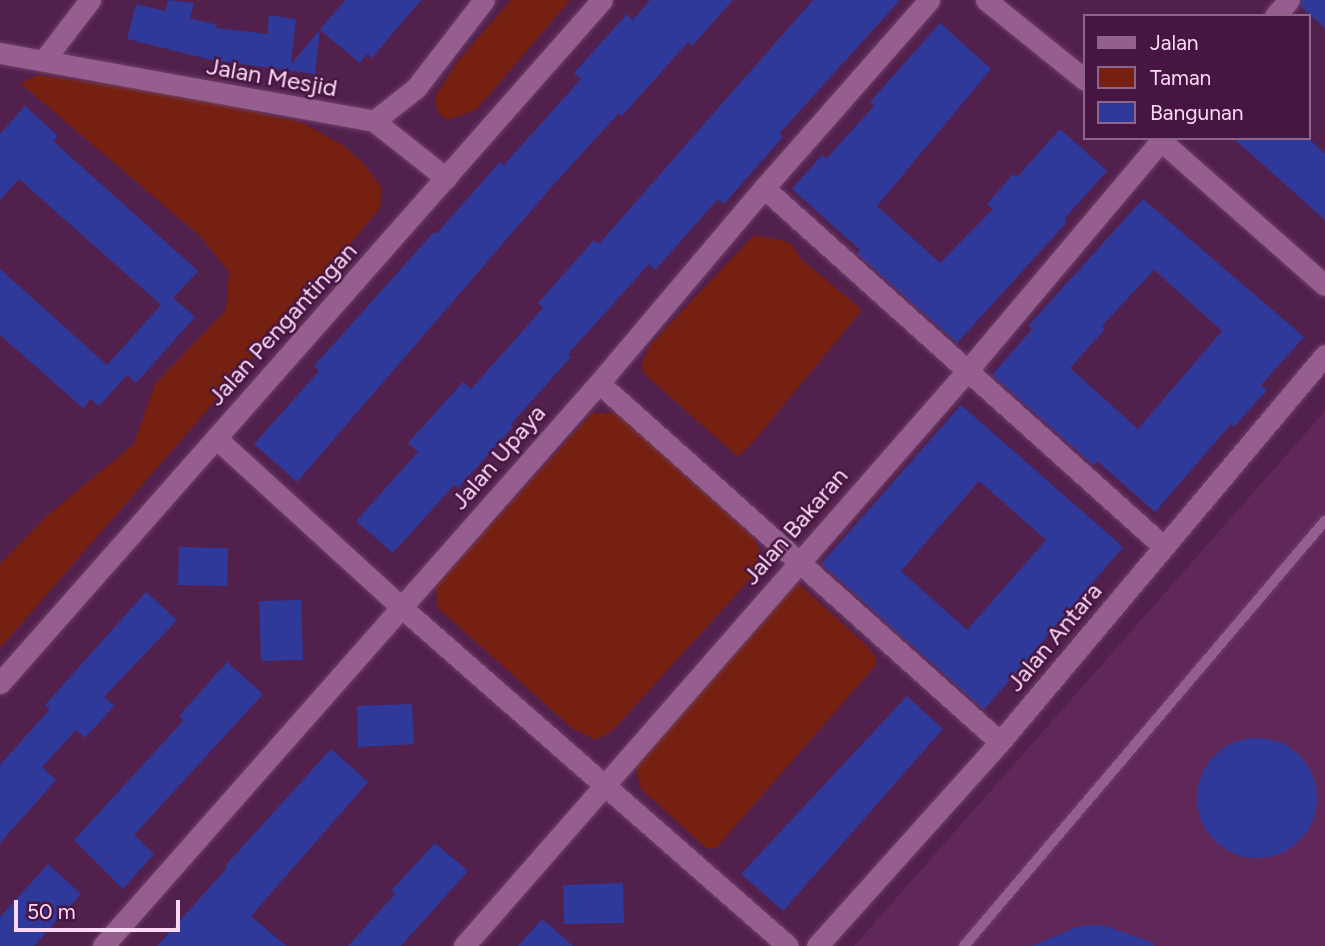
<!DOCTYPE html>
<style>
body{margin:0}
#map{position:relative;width:1325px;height:946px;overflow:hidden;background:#52204c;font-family:Figtree,sans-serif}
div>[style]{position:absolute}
.built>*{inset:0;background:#602759}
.green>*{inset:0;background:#762011}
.building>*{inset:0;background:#2f399a}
.round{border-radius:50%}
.roads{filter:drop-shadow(0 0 2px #6d4068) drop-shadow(0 0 2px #6d4068)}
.lane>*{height:10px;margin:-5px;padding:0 5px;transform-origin:5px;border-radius:5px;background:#965e8e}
.street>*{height:21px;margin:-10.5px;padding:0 10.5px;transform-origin:10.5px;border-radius:10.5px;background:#965e8e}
span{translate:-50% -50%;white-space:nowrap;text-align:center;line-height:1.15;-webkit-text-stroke:5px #471541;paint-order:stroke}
.street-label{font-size:24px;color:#fadaf4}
.legend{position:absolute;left:1083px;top:14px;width:228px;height:126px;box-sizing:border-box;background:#471541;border:2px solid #8f6489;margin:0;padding:9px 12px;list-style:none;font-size:21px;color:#fadaf4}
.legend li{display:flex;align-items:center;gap:14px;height:35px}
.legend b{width:35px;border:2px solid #8f6489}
.scale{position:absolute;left:14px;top:900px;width:166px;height:32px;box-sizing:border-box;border:4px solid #fadaf4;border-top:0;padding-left:9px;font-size:21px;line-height:24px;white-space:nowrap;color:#fadaf4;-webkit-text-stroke:5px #471541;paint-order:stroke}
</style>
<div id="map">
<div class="built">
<div style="clip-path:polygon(1325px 411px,1325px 946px,854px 946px)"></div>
</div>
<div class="green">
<div style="clip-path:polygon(511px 0,570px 0,477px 109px,448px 120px,439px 114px,435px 105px,436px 95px,457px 62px)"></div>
<div style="clip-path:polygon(38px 75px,179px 94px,303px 123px,341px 144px,365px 165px,382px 188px,380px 208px,306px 297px,0 648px,0 564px,47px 516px,134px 444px,155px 384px,226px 310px,229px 272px,200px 236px,20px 83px)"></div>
<div style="clip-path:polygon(754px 235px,789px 242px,802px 260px,862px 310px,754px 441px,738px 457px,643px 373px,642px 362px,651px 344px)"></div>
<div style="clip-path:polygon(592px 413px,619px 413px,754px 538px,763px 559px,753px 576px,613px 730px,596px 740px,573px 729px,437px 607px,436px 585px)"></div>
<div style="clip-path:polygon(799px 584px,869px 648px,875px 656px,875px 666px,716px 848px,706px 848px,641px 789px,636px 769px,642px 753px,783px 594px)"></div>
</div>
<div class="building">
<div style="clip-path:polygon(168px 0,194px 3px,190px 18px,217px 25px,216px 28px,267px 34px,269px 15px,296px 19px,291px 64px,345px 0,421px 0,372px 58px,367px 54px,360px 63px,320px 30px,315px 74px,212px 60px,127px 39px,136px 4px,165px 11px)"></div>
<div style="clip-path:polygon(650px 0,733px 0,692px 46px,688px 42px,622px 116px,619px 113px,555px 183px,297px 482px,254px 444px,319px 371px,314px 366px,434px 232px,436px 234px,500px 162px,504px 165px,581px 79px,574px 73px,627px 14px,633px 20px)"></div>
<div style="clip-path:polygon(813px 0,900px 0,779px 134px,783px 137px,724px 204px,718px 199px,655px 270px,649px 264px,568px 354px,571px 357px,511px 424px,513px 427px,458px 488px,454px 485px,393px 553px,356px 521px,418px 452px,408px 443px,463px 382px,471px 389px,543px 308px,538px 303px,594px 240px,599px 244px)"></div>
<div style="clip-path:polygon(1302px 0,1325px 0,1325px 28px,1300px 6px)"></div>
<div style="clip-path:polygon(940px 23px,991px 69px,877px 206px,940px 263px,993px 209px,987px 204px,1013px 174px,1017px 177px,1060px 129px,1107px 171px,1064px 219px,1067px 222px,957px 343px,857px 254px,860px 250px,792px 189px,822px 155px,826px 159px,874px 106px,870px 102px)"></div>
<div style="clip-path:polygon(25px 106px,58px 136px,53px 141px,198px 271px,173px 298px,195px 317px,136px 383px,127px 375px,99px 406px,91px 399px,83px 408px,0 335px,0 269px,107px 365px,161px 305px,19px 179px,0 200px,0 134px)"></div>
<div style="clip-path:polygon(1233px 138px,1308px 138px,1325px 154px,1325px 220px)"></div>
<div style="clip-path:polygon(evenodd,1143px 199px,1304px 337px,1261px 385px,1267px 390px,1234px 427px,1231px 424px,1155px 512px,1097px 461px,1093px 465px,992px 375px,1032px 329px,1028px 326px,1143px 199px,1154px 270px,1222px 331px,1138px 429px,1070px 368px,1105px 329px,1102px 326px,1154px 270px)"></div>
<div style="clip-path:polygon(evenodd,961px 405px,1123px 547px,984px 710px,821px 564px,961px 405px,979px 481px,1046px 540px,967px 630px,901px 571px,979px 481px)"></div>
<div style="clip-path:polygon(179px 547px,228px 548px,227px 586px,178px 585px)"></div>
<div style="clip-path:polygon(146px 592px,177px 620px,104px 697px,114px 706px,85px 738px,76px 730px,42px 767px,56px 780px,0 843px,0 765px,50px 709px,45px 705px)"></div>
<div style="clip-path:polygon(301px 600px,303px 660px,261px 661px,259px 601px)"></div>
<div style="clip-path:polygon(227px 662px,263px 694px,134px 835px,154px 854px,123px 889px,74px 840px,184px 720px,179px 716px)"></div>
<div style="clip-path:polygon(907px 696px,943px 729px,783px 911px,741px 874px)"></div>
<div style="clip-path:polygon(412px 704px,414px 744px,358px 747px,357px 706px)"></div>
<div class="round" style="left:1197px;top:738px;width:120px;height:120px"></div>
<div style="clip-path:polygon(331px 749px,368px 782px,251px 916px,286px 946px,157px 946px,227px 868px,225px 866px)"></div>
<div style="clip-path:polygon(435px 843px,468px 871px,401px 946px,348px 946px,395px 894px,391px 891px)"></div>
<div style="clip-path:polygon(48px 864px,81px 894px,34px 946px,0 946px,0 917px)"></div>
<div style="clip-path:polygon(623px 883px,624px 923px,564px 924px,563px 885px)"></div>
<div style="clip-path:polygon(542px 919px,549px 925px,573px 946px,518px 946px)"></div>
<div style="clip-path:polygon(1091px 925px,1106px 926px,1154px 943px,1154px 946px,1032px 946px,1077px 927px)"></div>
</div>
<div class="roads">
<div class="lane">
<div style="left:964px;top:946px;width:558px;rotate:-49.66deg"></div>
</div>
<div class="street">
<div style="left:986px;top:0;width:127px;rotate:38.9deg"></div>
<div style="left:1275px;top:16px;width:21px;rotate:-49deg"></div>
<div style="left:0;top:53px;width:380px;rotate:10.3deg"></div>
<div style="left:374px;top:121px;width:53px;rotate:-38.2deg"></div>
<div style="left:416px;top:88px;width:111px;rotate:-52.3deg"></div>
<div style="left:44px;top:60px;width:76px;rotate:-52.5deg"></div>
<div style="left:374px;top:121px;width:92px;rotate:38.4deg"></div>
<div style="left:1158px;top:138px;width:222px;rotate:41.4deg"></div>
<div style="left:764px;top:188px;width:537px;rotate:41.91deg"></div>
<div style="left:599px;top:383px;width:538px;rotate:41.84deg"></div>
<div style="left:216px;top:438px;width:251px;rotate:42.4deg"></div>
<div style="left:401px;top:607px;width:514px;rotate:41.22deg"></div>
<div style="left:0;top:683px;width:910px;rotate:-48.61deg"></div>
<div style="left:103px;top:946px;width:750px;rotate:-48.62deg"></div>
<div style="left:599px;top:383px;width:255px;rotate:-49.8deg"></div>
<div style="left:764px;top:188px;width:250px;rotate:-48.7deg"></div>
<div style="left:464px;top:946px;width:764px;rotate:-48.82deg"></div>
<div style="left:967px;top:371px;width:304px;rotate:-49.9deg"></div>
<div style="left:817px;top:946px;width:274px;rotate:-48.1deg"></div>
<div style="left:1000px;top:742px;width:505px;rotate:-49.98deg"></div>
</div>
</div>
<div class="street-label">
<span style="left:272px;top:77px;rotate:10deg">Jalan Mesjid</span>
<span style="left:282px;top:324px;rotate:-48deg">Jalan Pengantingan</span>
<span style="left:498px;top:457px;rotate:-49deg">Jalan Upaya</span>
<span style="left:795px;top:526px;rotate:-49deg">Jalan Bakaran</span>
<span style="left:1054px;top:637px;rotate:-50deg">Jalan Antara</span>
</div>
<ul class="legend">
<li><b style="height:9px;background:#965e8e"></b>Jalan</li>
<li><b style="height:19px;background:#762011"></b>Taman</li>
<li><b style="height:19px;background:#2f399a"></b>Bangunan</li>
</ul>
<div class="scale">50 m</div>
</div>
